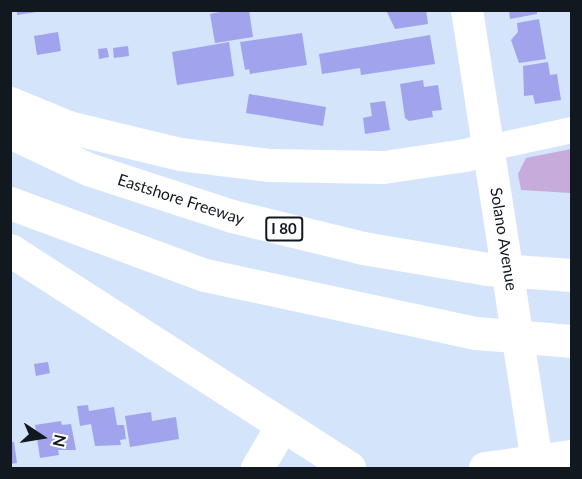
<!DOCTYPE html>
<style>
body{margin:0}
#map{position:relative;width:582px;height:479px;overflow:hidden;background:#d3e4fb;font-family:Lato,sans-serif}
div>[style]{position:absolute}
.green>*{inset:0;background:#c7acdb}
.building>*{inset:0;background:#a2a3ed}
.minor>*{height:26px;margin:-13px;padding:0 13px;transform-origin:13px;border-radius:13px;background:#fff}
.tertiary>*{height:32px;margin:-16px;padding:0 16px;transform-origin:16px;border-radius:16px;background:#fff}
.motorway>*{height:33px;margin:-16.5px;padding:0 16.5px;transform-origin:16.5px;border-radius:16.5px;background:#fff}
span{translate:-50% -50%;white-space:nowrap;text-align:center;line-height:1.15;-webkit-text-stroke:4.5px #fff;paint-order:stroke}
.shield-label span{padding:2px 4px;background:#fff;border:2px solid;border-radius:4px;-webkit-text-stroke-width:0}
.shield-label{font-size:15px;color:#121820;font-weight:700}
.street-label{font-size:16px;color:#121820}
.frame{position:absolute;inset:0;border:12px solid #121820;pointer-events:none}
.north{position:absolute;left:12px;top:407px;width:60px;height:60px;-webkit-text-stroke:4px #fff;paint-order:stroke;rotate:102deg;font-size:16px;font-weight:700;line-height:24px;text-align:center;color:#121820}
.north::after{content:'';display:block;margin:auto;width:21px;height:27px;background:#121820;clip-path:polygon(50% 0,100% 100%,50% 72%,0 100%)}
</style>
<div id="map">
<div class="green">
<div style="clip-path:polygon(571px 149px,571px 193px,521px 190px,518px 174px,526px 158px)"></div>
</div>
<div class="building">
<div style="clip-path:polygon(17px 10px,37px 10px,37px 12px,17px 15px)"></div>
<div style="clip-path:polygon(229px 10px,249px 10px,253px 37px,215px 43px,210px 14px)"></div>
<div style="clip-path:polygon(386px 10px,426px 10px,428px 24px,395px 29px)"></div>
<div style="clip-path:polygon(509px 10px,537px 10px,537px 14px,510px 19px)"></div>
<div style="clip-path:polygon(539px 19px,546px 59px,519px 63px,511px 40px,518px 32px,517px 23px)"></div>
<div style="clip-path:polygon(58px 32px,61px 51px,37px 55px,34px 36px)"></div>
<div style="clip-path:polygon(302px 33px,307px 65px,250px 74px,249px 69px,245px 70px,240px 42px)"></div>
<div style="clip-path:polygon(430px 35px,435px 64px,361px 75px,360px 68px,322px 74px,319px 54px)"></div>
<div style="clip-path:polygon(229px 42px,234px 76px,177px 85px,172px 52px)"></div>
<div style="clip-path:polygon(128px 46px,129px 56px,114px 58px,113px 48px)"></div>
<div style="clip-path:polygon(107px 48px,109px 57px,99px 59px,98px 49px)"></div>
<div style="clip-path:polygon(548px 62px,550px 75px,557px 74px,561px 100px,535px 104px,533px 95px,524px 96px,523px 66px)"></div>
<div style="clip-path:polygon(423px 80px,424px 87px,438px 85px,442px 110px,432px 111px,433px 117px,409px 121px,405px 118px,400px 84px)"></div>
<div style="clip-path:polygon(249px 94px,326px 107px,323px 126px,246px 113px)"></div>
<div style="clip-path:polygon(385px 101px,390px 130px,365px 134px,363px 118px,372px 116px,370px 103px)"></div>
<div style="clip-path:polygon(48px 362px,50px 373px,36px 376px,34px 364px)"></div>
<div style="clip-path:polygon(88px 405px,89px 411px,114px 407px,117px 425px,124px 425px,126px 439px,120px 440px,121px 445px,95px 446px,91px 424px,80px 426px,77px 406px)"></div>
<div style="clip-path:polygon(151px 412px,152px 421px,176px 417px,179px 439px,130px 447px,125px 416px)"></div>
<div style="clip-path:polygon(61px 421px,62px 425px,71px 424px,76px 450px,58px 450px,59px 455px,40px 458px,35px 425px)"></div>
<div style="clip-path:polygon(10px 442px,14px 442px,17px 463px,10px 464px)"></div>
</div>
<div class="minor">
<div style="left:489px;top:148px;width:85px;rotate:-12.2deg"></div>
</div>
<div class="tertiary">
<div style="left:467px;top:10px;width:463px;rotate:81.2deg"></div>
<div style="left:485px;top:468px;width:88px;rotate:-7.9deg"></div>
</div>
<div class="motorway">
<div style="left:10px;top:103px;width:63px;rotate:22.5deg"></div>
<div style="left:68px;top:127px;width:115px;rotate:13.6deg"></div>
<div style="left:180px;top:154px;width:90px;rotate:7deg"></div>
<div style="left:269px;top:165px;width:114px;rotate:1deg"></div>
<div style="left:383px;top:167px;width:83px;rotate:-8.3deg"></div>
<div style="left:465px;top:155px;width:25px;rotate:-16deg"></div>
<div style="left:10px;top:132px;width:86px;rotate:25.4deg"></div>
<div style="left:88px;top:169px;width:151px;rotate:18.1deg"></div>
<div style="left:232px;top:216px;width:135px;rotate:13.7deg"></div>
<div style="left:363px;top:248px;width:126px;rotate:9.6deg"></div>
<div style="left:487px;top:269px;width:85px;rotate:4deg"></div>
<div style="left:10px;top:203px;width:208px;rotate:20.3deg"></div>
<div style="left:205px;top:275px;width:277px;rotate:12.1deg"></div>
<div style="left:476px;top:333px;width:96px;rotate:4.8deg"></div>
<div style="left:10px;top:250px;width:403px;rotate:32.7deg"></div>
<div style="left:257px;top:468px;width:48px;rotate:-59.7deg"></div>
</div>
<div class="shield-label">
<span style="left:284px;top:229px">I 80</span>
</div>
<div class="street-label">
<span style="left:181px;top:199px;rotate:18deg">Eastshore Freeway</span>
<span style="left:504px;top:239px;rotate:81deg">Solano Avenue</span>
</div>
<div class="frame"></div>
<div class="north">N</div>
</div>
